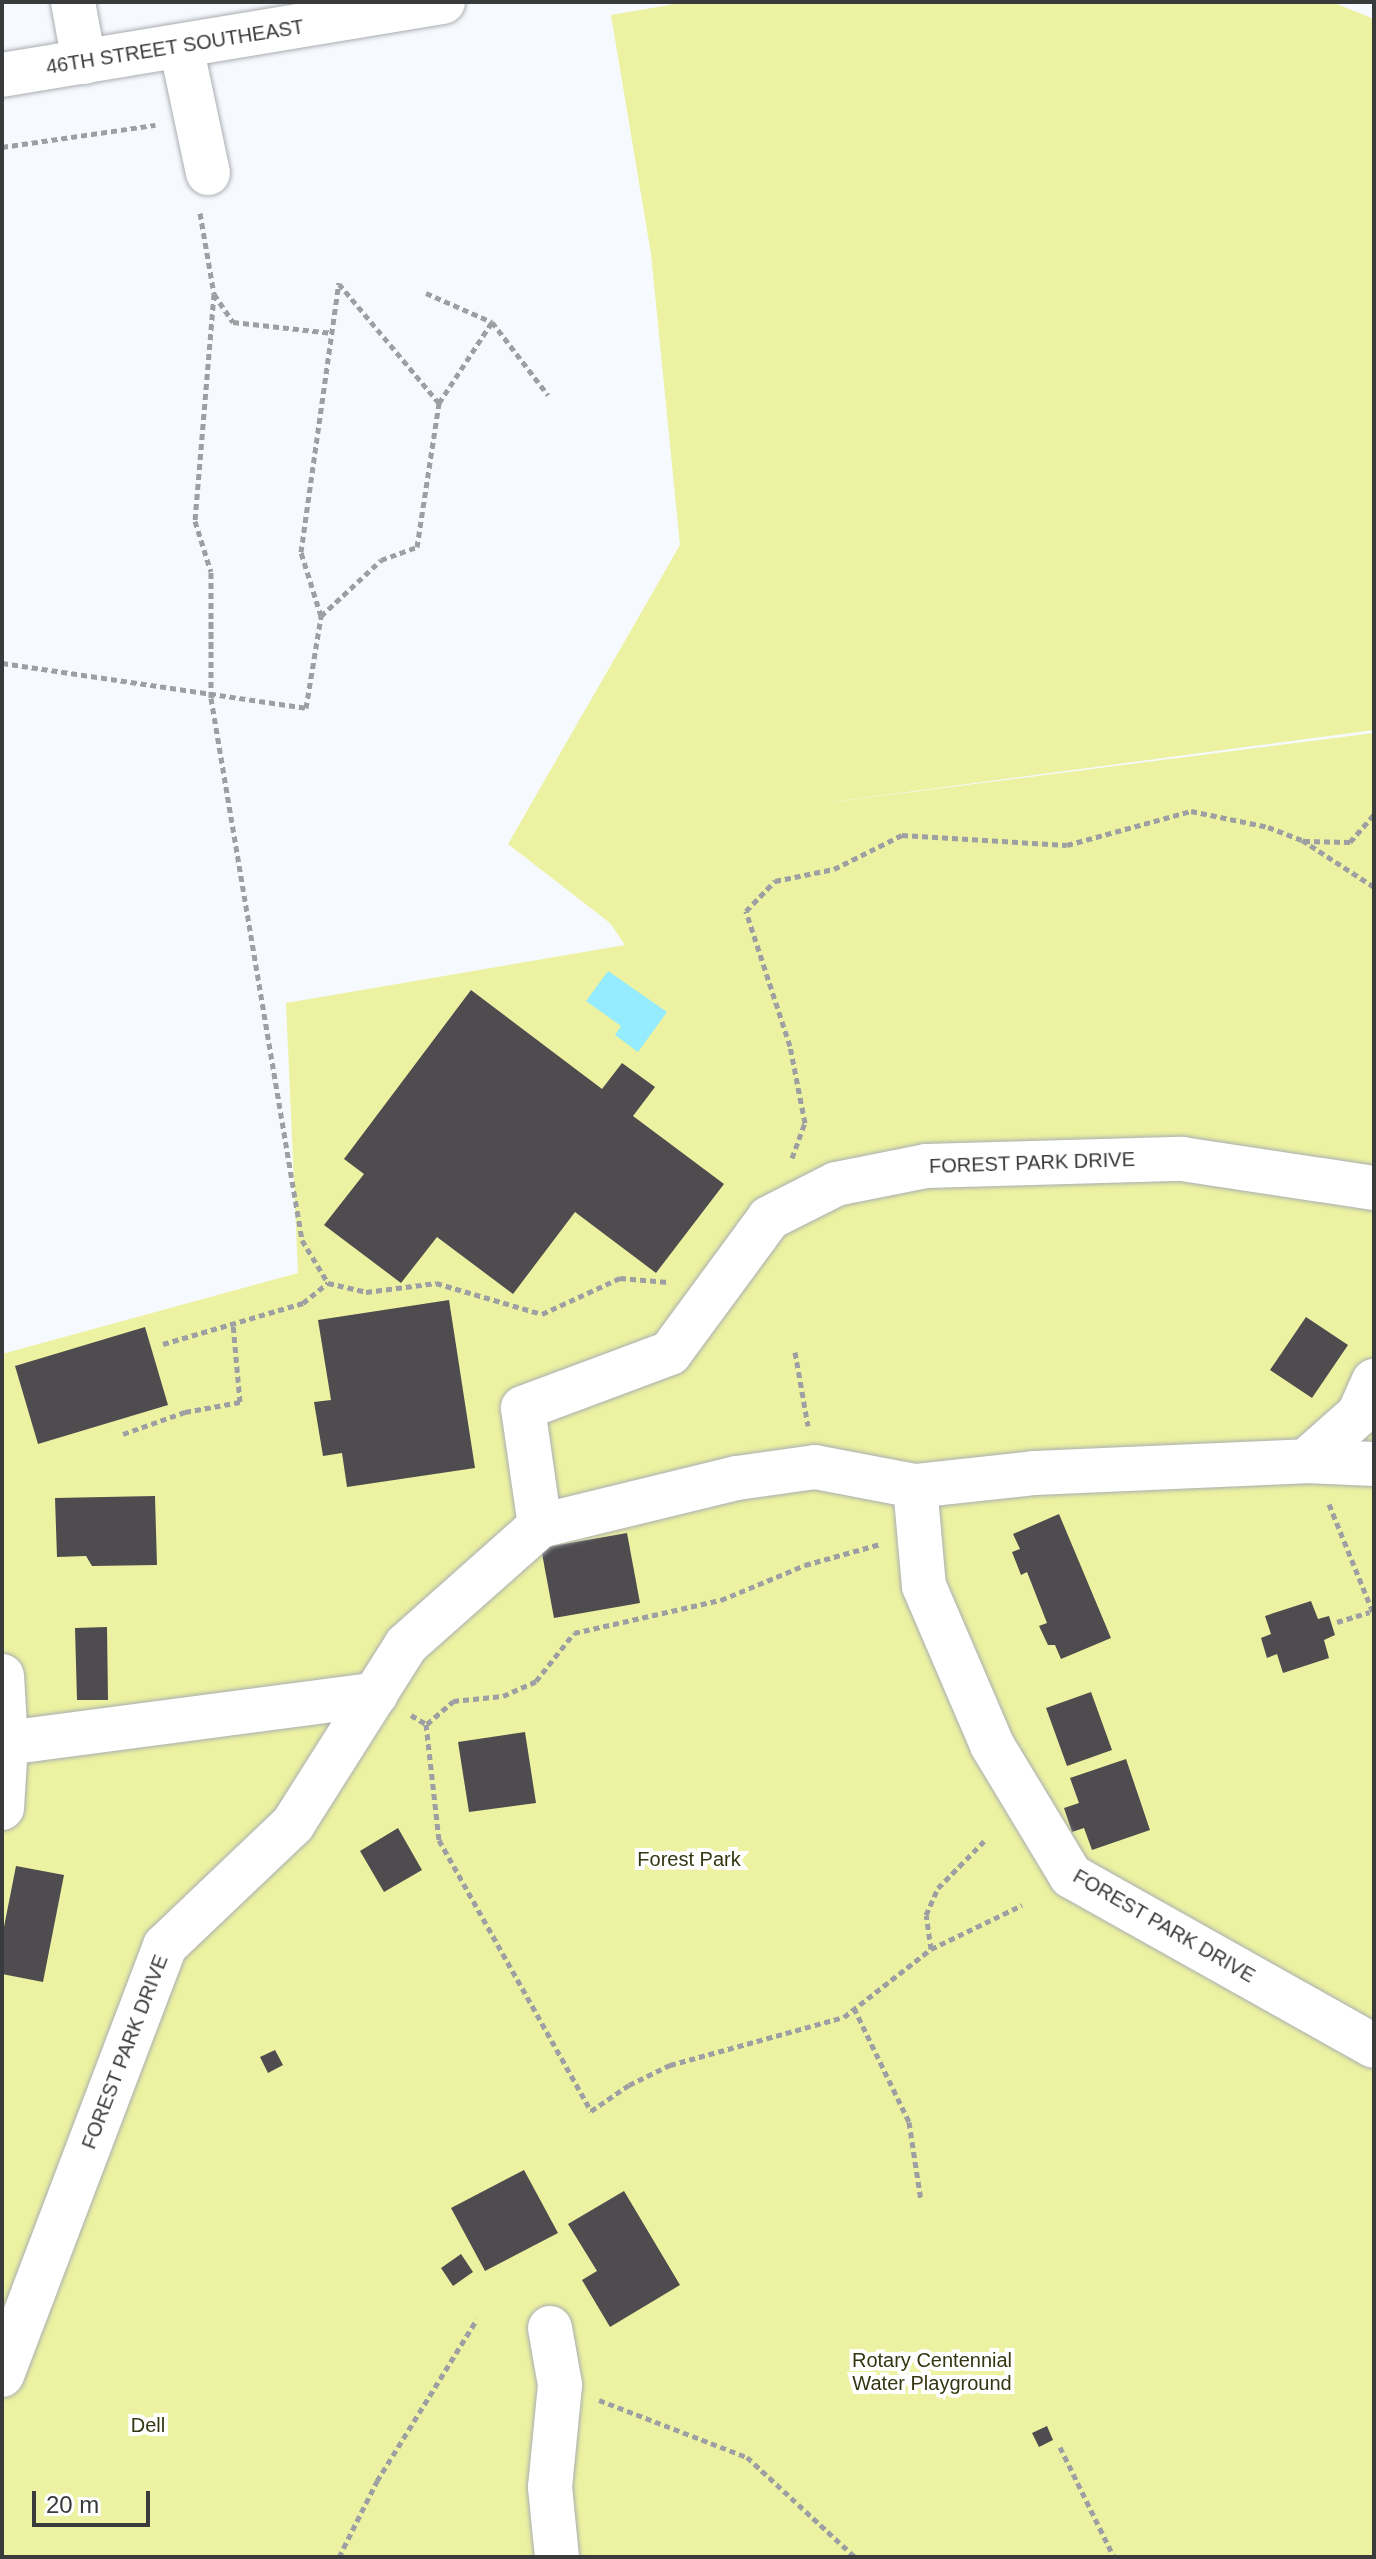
<!DOCTYPE html>
<style>
body{margin:0}
#map{position:relative;width:1376px;height:2559px;overflow:hidden;background:#f6f9fd;font-family:Helvetica,sans-serif}
div>[style]{position:absolute}
.green>*{inset:0;background:#ecf2a1}
.water>*{inset:0;background:#95ecfe}
.building>*{inset:0;background:#4e4c4f}
.path>*{height:5px;margin-top:-2.5px;transform-origin:0;background:repeating-linear-gradient(90deg,#9d9fa2 0 6px,transparent 0 10px)}
.roads{filter:drop-shadow(0 0 2px #aaadb1) drop-shadow(0 0 2px #aaadb1)}
.minor>*{height:44px;margin:-22px;padding:0 22px;transform-origin:22px;border-radius:22px;background:#fff}
span{translate:-50% -50%;white-space:nowrap;text-align:center;line-height:1.15;-webkit-text-stroke:8px #fff;paint-order:stroke}
.street-label{font-size:20px;color:#393a3b}
.park-label{font-size:20px;color:#343611}
.frame{position:absolute;inset:0;border:4px solid #393a3b;pointer-events:none}
.scale{position:absolute;left:32px;top:2491px;width:118px;height:36px;box-sizing:border-box;border:4px solid #393a3b;border-top:0;padding-left:10px;font-size:24px;line-height:28px;white-space:nowrap;color:#393a3b;-webkit-text-stroke:6px #fff;paint-order:stroke}
</style>
<div id="map">
<div class="green">
<div style="clip-path:polygon(687px 2px,1332px 2px,1374px 19px,1374px 730px,802px 806px,1374px 733px,1374px 2557px,2px 2557px,2px 1354px,298px 1273px,286px 1003px,625px 945px,610px 923px,508px 844px,680px 545px,651px 254px,611px 15px)"></div>
</div>
<div class="water">
<div style="clip-path:polygon(608px 971px,667px 1012px,638px 1052px,615px 1035px,621px 1026px,586px 1001px)"></div>
</div>
<div class="building">
<div style="clip-path:polygon(471px 990px,602px 1089px,622px 1063px,655px 1087px,633px 1116px,724px 1184px,656px 1273px,575px 1212px,513px 1294px,437px 1237px,401px 1283px,324px 1225px,364px 1174px,344px 1159px)"></div>
<div style="clip-path:polygon(449px 1300px,475px 1468px,347px 1487px,342px 1453px,323px 1456px,314px 1402px,331px 1400px,318px 1320px)"></div>
<div style="clip-path:polygon(1306px 1317px,1348px 1345px,1312px 1398px,1270px 1370px)"></div>
<div style="clip-path:polygon(145px 1327px,168px 1405px,38px 1444px,15px 1366px)"></div>
<div style="clip-path:polygon(155px 1496px,157px 1565px,92px 1566px,86px 1556px,57px 1557px,55px 1498px)"></div>
<div style="clip-path:polygon(1059px 1514px,1111px 1638px,1061px 1659px,1055px 1645px,1048px 1645px,1039px 1626px,1047px 1623px,1027px 1572px,1021px 1575px,1012px 1552px,1020px 1549px,1013px 1534px)"></div>
<div style="clip-path:polygon(627px 1533px,640px 1603px,554px 1618px,541px 1548px)"></div>
<div style="clip-path:polygon(1311px 1601px,1318px 1619px,1329px 1616px,1335px 1635px,1324px 1640px,1329px 1658px,1283px 1673px,1277px 1654px,1267px 1658px,1261px 1638px,1271px 1634px,1265px 1616px)"></div>
<div style="clip-path:polygon(107px 1627px,108px 1700px,77px 1700px,75px 1628px)"></div>
<div style="clip-path:polygon(1091px 1692px,1112px 1750px,1067px 1766px,1046px 1708px)"></div>
<div style="clip-path:polygon(525px 1732px,536px 1803px,469px 1812px,458px 1742px)"></div>
<div style="clip-path:polygon(1126px 1759px,1150px 1830px,1092px 1850px,1084px 1828px,1072px 1832px,1064px 1808px,1079px 1803px,1070px 1778px)"></div>
<div style="clip-path:polygon(398px 1828px,422px 1870px,384px 1892px,360px 1851px)"></div>
<div style="clip-path:polygon(16px 1866px,64px 1875px,43px 1982px,2px 1974px,2px 1937px)"></div>
<div style="clip-path:polygon(275px 2050px,283px 2065px,268px 2073px,260px 2057px)"></div>
<div style="clip-path:polygon(524px 2170px,558px 2233px,485px 2271px,451px 2208px)"></div>
<div style="clip-path:polygon(624px 2191px,680px 2285px,610px 2327px,582px 2280px,597px 2271px,568px 2224px)"></div>
<div style="clip-path:polygon(461px 2254px,473px 2272px,453px 2286px,441px 2268px)"></div>
<div style="clip-path:polygon(1047px 2426px,1053px 2440px,1039px 2447px,1032px 2433px)"></div>
</div>
<div class="path">
<div style="left:2px;top:147px;width:155px;rotate:-8.2deg"></div>
<div style="left:200px;top:213px;width:82px;rotate:80.2deg"></div>
<div style="left:214px;top:294px;width:34px;rotate:56deg"></div>
<div style="left:233px;top:322px;width:100px;rotate:6.3deg"></div>
<div style="left:426px;top:293px;width:72px;rotate:23.7deg"></div>
<div style="left:214px;top:294px;width:228px;rotate:94.8deg"></div>
<div style="left:195px;top:521px;width:53px;rotate:72.6deg"></div>
<div style="left:211px;top:572px;width:126px;rotate:90deg"></div>
<div style="left:211px;top:698px;width:550px;rotate:80.47deg"></div>
<div style="left:302px;top:1240px;width:50px;rotate:58.8deg"></div>
<div style="left:328px;top:1283px;width:39px;rotate:13deg"></div>
<div style="left:366px;top:1292px;width:71px;rotate:-7.3deg"></div>
<div style="left:436px;top:1283px;width:110px;rotate:16.3deg"></div>
<div style="left:542px;top:1314px;width:86px;rotate:-24.8deg"></div>
<div style="left:620px;top:1278px;width:48px;rotate:4.8deg"></div>
<div style="left:439px;top:403px;width:97px;rotate:-56.8deg"></div>
<div style="left:492px;top:322px;width:92px;rotate:52.5deg"></div>
<div style="left:321px;top:616px;width:82px;rotate:-43deg"></div>
<div style="left:381px;top:560px;width:38px;rotate:-20deg"></div>
<div style="left:417px;top:547px;width:146px;rotate:-81.3deg"></div>
<div style="left:439px;top:403px;width:155px;rotate:-130deg"></div>
<div style="left:2px;top:663px;width:307px;rotate:8.4deg"></div>
<div style="left:306px;top:708px;width:93px;rotate:-80.7deg"></div>
<div style="left:321px;top:616px;width:67px;rotate:-107.4deg"></div>
<div style="left:301px;top:552px;width:272px;rotate:-82deg"></div>
<div style="left:1304px;top:841px;width:46px;rotate:1.2deg"></div>
<div style="left:1350px;top:842px;width:37px;rotate:-49deg"></div>
<div style="left:792px;top:1158px;width:37px;rotate:-70deg"></div>
<div style="left:805px;top:1123px;width:78px;rotate:-101deg"></div>
<div style="left:790px;top:1046px;width:142px;rotate:-108.1deg"></div>
<div style="left:746px;top:911px;width:42px;rotate:-46deg"></div>
<div style="left:775px;top:881px;width:60px;rotate:-11.5deg"></div>
<div style="left:834px;top:869px;width:76px;rotate:-26.6deg"></div>
<div style="left:902px;top:835px;width:165px;rotate:3.5deg"></div>
<div style="left:1067px;top:845px;width:129px;rotate:-15.3deg"></div>
<div style="left:1191px;top:811px;width:79px;rotate:11.7deg"></div>
<div style="left:1268px;top:827px;width:36px;rotate:21deg"></div>
<div style="left:1302px;top:840px;width:86px;rotate:33.1deg"></div>
<div style="left:163px;top:1344px;width:146px;rotate:-16.3deg"></div>
<div style="left:303px;top:1303px;width:32px;rotate:-39deg"></div>
<div style="left:795px;top:1352px;width:75px;rotate:80deg"></div>
<div style="left:123px;top:1434px;width:66px;rotate:-19.5deg"></div>
<div style="left:185px;top:1412px;width:56px;rotate:-10.3deg"></div>
<div style="left:240px;top:1402px;width:78px;rotate:-95.1deg"></div>
<div style="left:1329px;top:1504px;width:120px;rotate:67.9deg"></div>
<div style="left:1337px;top:1622px;width:34px;rotate:-17deg"></div>
<div style="left:411px;top:1715px;width:17px;rotate:31deg"></div>
<div style="left:426px;top:1724px;width:117px;rotate:83.6deg"></div>
<div style="left:439px;top:1840px;width:311px;rotate:60.7deg"></div>
<div style="left:591px;top:2111px;width:46px;rotate:-34.4deg"></div>
<div style="left:629px;top:2085px;width:46px;rotate:-26deg"></div>
<div style="left:670px;top:2065px;width:180px;rotate:-15.4deg"></div>
<div style="left:844px;top:2017px;width:110px;rotate:-38deg"></div>
<div style="left:931px;top:1949px;width:101px;rotate:-25.8deg"></div>
<div style="left:427px;top:1724px;width:35px;rotate:-41deg"></div>
<div style="left:453px;top:1701px;width:50px;rotate:-5.7deg"></div>
<div style="left:503px;top:1696px;width:36px;rotate:-24deg"></div>
<div style="left:536px;top:1681px;width:61px;rotate:-51.6deg"></div>
<div style="left:574px;top:1633px;width:151px;rotate:-12.7deg"></div>
<div style="left:721px;top:1600px;width:91px;rotate:-22.6deg"></div>
<div style="left:805px;top:1565px;width:78px;rotate:-15.6deg"></div>
<div style="left:931px;top:1949px;width:34px;rotate:-98deg"></div>
<div style="left:926px;top:1915px;width:30px;rotate:-66deg"></div>
<div style="left:938px;top:1888px;width:67px;rotate:-45.6deg"></div>
<div style="left:854px;top:2008px;width:127px;rotate:64.2deg"></div>
<div style="left:909px;top:2122px;width:79px;rotate:81.3deg"></div>
<div style="left:599px;top:2400px;width:159px;rotate:21.1deg"></div>
<div style="left:747px;top:2457px;width:147px;rotate:42.8deg"></div>
<div style="left:1060px;top:2447px;width:123px;rotate:63.9deg"></div>
<div style="left:339px;top:2557px;width:85px;rotate:-63.4deg"></div>
<div style="left:377px;top:2481px;width:190px;rotate:-58.3deg"></div>
</div>
<div class="roads">
<div class="minor">
<div style="left:73px;top:2px;width:61px;rotate:79.6deg"></div>
<div style="left:181px;top:46px;width:130px;rotate:78deg"></div>
<div style="left:2px;top:75px;width:447px;rotate:-9.4deg"></div>
<div style="left:1306px;top:1461px;width:71px;rotate:-41.6deg"></div>
<div style="left:1359px;top:1414px;width:36px;rotate:-66deg"></div>
<div style="left:915px;top:1486px;width:100px;rotate:84.9deg"></div>
<div style="left:924px;top:1586px;width:173px;rotate:66.8deg"></div>
<div style="left:992px;top:1745px;width:153px;rotate:58.9deg"></div>
<div style="left:1071px;top:1876px;width:347px;rotate:29.3deg"></div>
<div style="left:540px;top:1526px;width:119px;rotate:-98.2deg"></div>
<div style="left:523px;top:1408px;width:157px;rotate:-20.5deg"></div>
<div style="left:670px;top:1353px;width:167px;rotate:-53.7deg"></div>
<div style="left:769px;top:1218px;width:75px;rotate:-26.9deg"></div>
<div style="left:836px;top:1184px;width:92px;rotate:-11.3deg"></div>
<div style="left:926px;top:1166px;width:256px;rotate:-1.6deg"></div>
<div style="left:1182px;top:1159px;width:194px;rotate:8.6deg"></div>
<div style="left:2px;top:1676px;width:67px;rotate:86.6deg"></div>
<div style="left:6px;top:1743px;width:65px;rotate:93.5deg"></div>
<div style="left:6px;top:1743px;width:373px;rotate:-7.5deg"></div>
<div style="left:550px;top:2328px;width:58px;rotate:80deg"></div>
<div style="left:560px;top:2385px;width:102px;rotate:95.6deg"></div>
<div style="left:550px;top:2487px;width:70px;rotate:84.3deg"></div>
<div style="left:2px;top:2375px;width:459px;rotate:-69.2deg"></div>
<div style="left:165px;top:1946px;width:177px;rotate:-43.6deg"></div>
<div style="left:293px;top:1824px;width:212px;rotate:-57.7deg"></div>
<div style="left:406px;top:1645px;width:179px;rotate:-41.6deg"></div>
<div style="left:540px;top:1526px;width:203px;rotate:-13.7deg"></div>
<div style="left:737px;top:1478px;width:79px;rotate:-8deg"></div>
<div style="left:815px;top:1467px;width:102px;rotate:10.8deg"></div>
<div style="left:915px;top:1486px;width:121px;rotate:-6.2deg"></div>
<div style="left:1035px;top:1473px;width:271px;rotate:-2.5deg"></div>
<div style="left:1306px;top:1461px;width:68px;rotate:2.5deg"></div>
</div>
</div>
<div class="street-label">
<span style="left:175px;top:47px;rotate:-9deg">46TH STREET SOUTHEAST</span>
<span style="left:1032px;top:1163px;rotate:-2deg">FOREST PARK DRIVE</span>
<span style="left:1164px;top:1926px;rotate:30deg">FOREST PARK DRIVE</span>
<span style="left:125px;top:2052px;rotate:-69deg">FOREST PARK DRIVE</span>
</div>
<div class="park-label">
<span style="left:689px;top:1859px">Forest Park</span>
<span style="left:932px;top:2372px">Rotary Centennial<br>Water Playground</span>
<span style="left:148px;top:2425px">Dell</span>
</div>
<div class="frame"></div>
<div class="scale">20 m</div>
</div>
